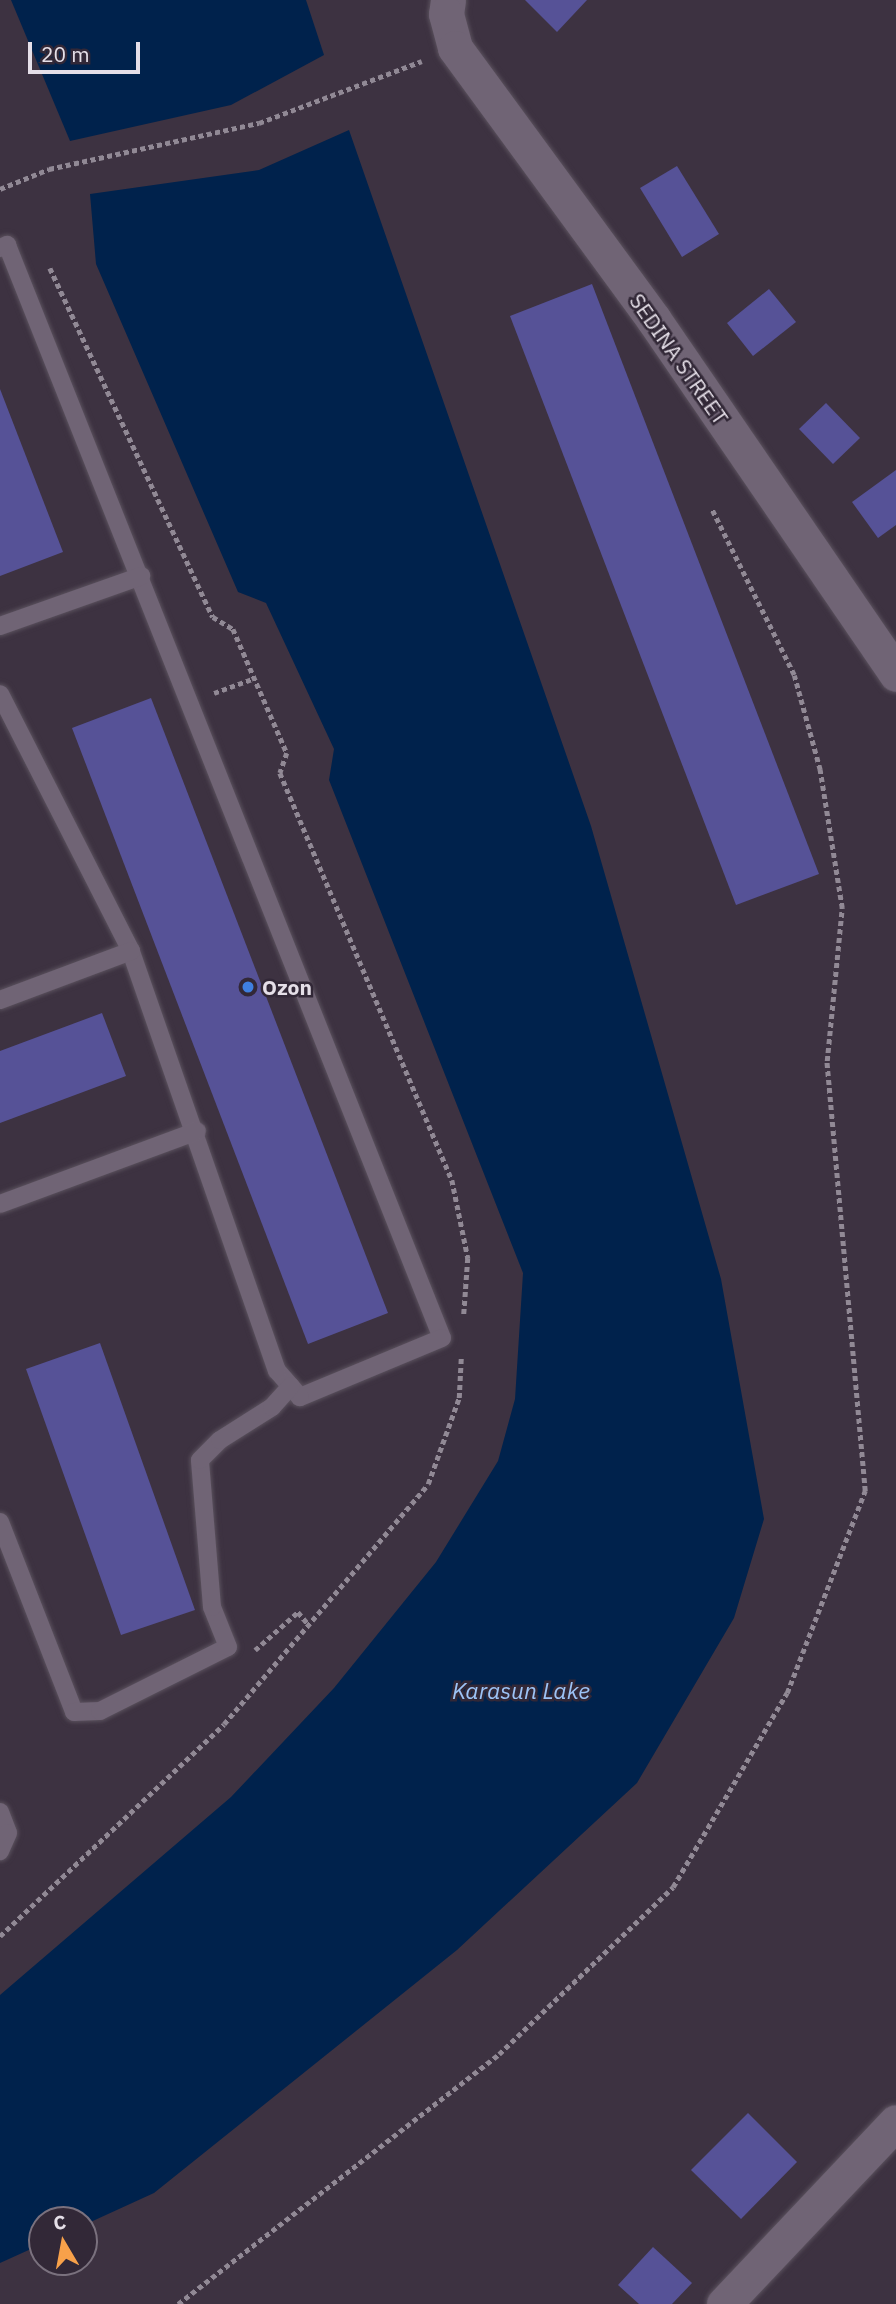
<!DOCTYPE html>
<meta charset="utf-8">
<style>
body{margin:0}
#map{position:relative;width:896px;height:2304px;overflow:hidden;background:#3d3241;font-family:"IBM Plex Sans",sans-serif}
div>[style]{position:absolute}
.water>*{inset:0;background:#00224c}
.building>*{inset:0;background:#565297}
.path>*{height:4.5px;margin-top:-2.25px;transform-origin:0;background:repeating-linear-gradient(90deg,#918995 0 5px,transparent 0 8.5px)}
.roads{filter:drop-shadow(0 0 2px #5a515d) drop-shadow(0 0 2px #5a515d)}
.service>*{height:18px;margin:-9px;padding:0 9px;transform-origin:9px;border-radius:9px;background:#706475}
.minor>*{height:35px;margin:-17.5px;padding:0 17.5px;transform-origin:17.5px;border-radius:17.5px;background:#706475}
.dots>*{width:19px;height:19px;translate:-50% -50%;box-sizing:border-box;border:4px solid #322837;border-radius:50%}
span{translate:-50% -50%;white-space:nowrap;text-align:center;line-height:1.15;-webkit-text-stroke:5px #322837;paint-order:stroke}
.street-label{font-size:21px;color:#e5dfe8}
.poi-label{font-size:21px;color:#e5dfe8;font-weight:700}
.left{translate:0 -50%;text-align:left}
.water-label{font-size:23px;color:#9dc3f6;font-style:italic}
.north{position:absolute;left:28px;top:2206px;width:70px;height:70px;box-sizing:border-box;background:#322837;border:2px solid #7a717e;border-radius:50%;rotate:350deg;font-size:19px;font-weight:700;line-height:28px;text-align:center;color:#e5dfe8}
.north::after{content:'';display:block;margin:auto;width:24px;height:32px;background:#f8a14a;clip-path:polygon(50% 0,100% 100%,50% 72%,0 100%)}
.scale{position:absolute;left:28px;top:42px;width:112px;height:32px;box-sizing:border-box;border:4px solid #e5dfe8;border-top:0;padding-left:9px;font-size:21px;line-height:24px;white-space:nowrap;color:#e5dfe8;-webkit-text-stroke:5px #322837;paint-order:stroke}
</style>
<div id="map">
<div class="water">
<div style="clip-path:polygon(11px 0,306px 0,324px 55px,231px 105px,70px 141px)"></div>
<div style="clip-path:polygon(349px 130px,591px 826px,721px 1279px,764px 1519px,734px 1618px,637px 1783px,457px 1950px,154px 2193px,84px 2225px,84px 2220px,42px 2220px,42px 2244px,0 2263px,0 1995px,231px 1797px,334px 1688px,436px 1562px,498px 1461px,515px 1399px,523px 1273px,329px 780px,334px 749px,266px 603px,238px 592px,96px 264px,90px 194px,259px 170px)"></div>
</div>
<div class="building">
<div style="clip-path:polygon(525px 0,587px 0,557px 32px)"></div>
<div style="clip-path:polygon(677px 166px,719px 234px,682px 257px,640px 188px)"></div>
<div style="clip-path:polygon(592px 284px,819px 874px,736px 905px,510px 316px)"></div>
<div style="clip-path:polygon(769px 289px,796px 322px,753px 356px,727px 323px)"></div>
<div style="clip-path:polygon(0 389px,63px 552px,0 576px)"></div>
<div style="clip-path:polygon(826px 403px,860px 438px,833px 464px,799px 429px)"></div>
<div style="clip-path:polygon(896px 470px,896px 525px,878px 538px,852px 502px)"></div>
<div style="clip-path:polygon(151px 698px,388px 1313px,308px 1344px,72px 728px)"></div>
<div style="clip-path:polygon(102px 1013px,126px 1076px,0 1123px,0 1051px)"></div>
<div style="clip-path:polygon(100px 1343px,195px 1610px,121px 1635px,26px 1369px)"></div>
<div style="clip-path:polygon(748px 2113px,797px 2162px,741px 2219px,691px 2170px)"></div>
<div style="clip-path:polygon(653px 2247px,692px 2283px,672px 2304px,639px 2304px,618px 2285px)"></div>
</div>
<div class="path">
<div style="left:0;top:189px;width:53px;rotate:-22.2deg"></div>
<div style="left:49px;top:169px;width:215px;rotate:-12.4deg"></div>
<div style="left:259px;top:123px;width:174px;rotate:-20.8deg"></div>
<div style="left:50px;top:268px;width:385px;rotate:65deg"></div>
<div style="left:213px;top:617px;width:23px;rotate:31deg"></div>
<div style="left:233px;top:629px;width:135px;rotate:66.5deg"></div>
<div style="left:287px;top:753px;width:21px;rotate:109deg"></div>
<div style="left:280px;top:773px;width:442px;rotate:67.1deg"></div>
<div style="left:452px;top:1180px;width:80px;rotate:78.4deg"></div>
<div style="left:468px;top:1258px;width:56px;rotate:94.1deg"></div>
<div style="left:214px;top:693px;width:44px;rotate:-20.1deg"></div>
<div style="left:255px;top:1650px;width:57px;rotate:-41.5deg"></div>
<div style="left:298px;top:1612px;width:17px;rotate:50deg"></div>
<div style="left:0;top:1936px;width:308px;rotate:-43.4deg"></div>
<div style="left:224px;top:1724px;width:315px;rotate:-49.6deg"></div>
<div style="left:428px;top:1484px;width:91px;rotate:-70.2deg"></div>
<div style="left:459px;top:1398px;width:40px;rotate:-87.1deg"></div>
<div style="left:178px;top:2304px;width:407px;rotate:-37.9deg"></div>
<div style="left:499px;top:2054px;width:241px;rotate:-43.8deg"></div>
<div style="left:673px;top:1887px;width:225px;rotate:-59.6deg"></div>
<div style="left:787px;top:1693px;width:217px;rotate:-68.9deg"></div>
<div style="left:865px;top:1491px;width:432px;rotate:-95.1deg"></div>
<div style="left:827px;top:1061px;width:154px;rotate:-84.4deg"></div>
<div style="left:842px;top:908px;width:140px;rotate:-99.1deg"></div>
<div style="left:820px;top:770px;width:98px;rotate:-105.3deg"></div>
<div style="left:794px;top:675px;width:184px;rotate:-116.4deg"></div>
</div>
<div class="roads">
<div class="service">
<div style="left:0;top:248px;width:8px;rotate:-23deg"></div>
<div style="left:7px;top:245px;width:1176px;rotate:68.3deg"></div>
<div style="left:442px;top:1338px;width:154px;rotate:157.4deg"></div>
<div style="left:300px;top:1397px;width:35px;rotate:-131deg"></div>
<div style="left:277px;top:1371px;width:445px;rotate:-109.2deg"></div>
<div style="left:131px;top:951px;width:288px;rotate:-117deg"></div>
<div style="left:0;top:626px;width:150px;rotate:-19.5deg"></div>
<div style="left:0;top:1000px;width:140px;rotate:-20.5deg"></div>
<div style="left:0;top:1204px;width:210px;rotate:-20.3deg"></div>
<div style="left:0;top:1522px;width:204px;rotate:68.7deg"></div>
<div style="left:74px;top:1712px;width:26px;rotate:-2deg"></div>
<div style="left:100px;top:1711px;width:143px;rotate:-26.6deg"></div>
<div style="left:228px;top:1647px;width:43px;rotate:-111.8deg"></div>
<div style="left:212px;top:1607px;width:147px;rotate:-94.7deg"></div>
<div style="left:200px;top:1460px;width:28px;rotate:-45deg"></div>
<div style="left:220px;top:1440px;width:62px;rotate:-32.4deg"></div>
<div style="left:272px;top:1407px;width:28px;rotate:-48deg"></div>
<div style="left:0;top:1812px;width:22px;rotate:69deg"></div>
<div style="left:8px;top:1833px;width:20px;rotate:114deg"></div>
</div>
<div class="minor">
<div style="left:448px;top:0;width:14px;rotate:98deg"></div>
<div style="left:446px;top:14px;width:35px;rotate:75deg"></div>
<div style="left:455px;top:48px;width:337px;rotate:53.8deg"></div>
<div style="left:654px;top:320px;width:429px;rotate:55.6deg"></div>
<div style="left:724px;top:2304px;width:250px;rotate:-46.6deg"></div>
</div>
</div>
<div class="dots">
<div style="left:248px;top:987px;background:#3f7fe0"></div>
</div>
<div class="street-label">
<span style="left:679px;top:359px;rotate:55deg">SEDINA STREET</span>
</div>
<div class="poi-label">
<span class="left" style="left:262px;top:987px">Ozon</span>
</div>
<div class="water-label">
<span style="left:521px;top:1690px">Karasun Lake</span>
</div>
<div class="north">С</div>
<div class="scale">20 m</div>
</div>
